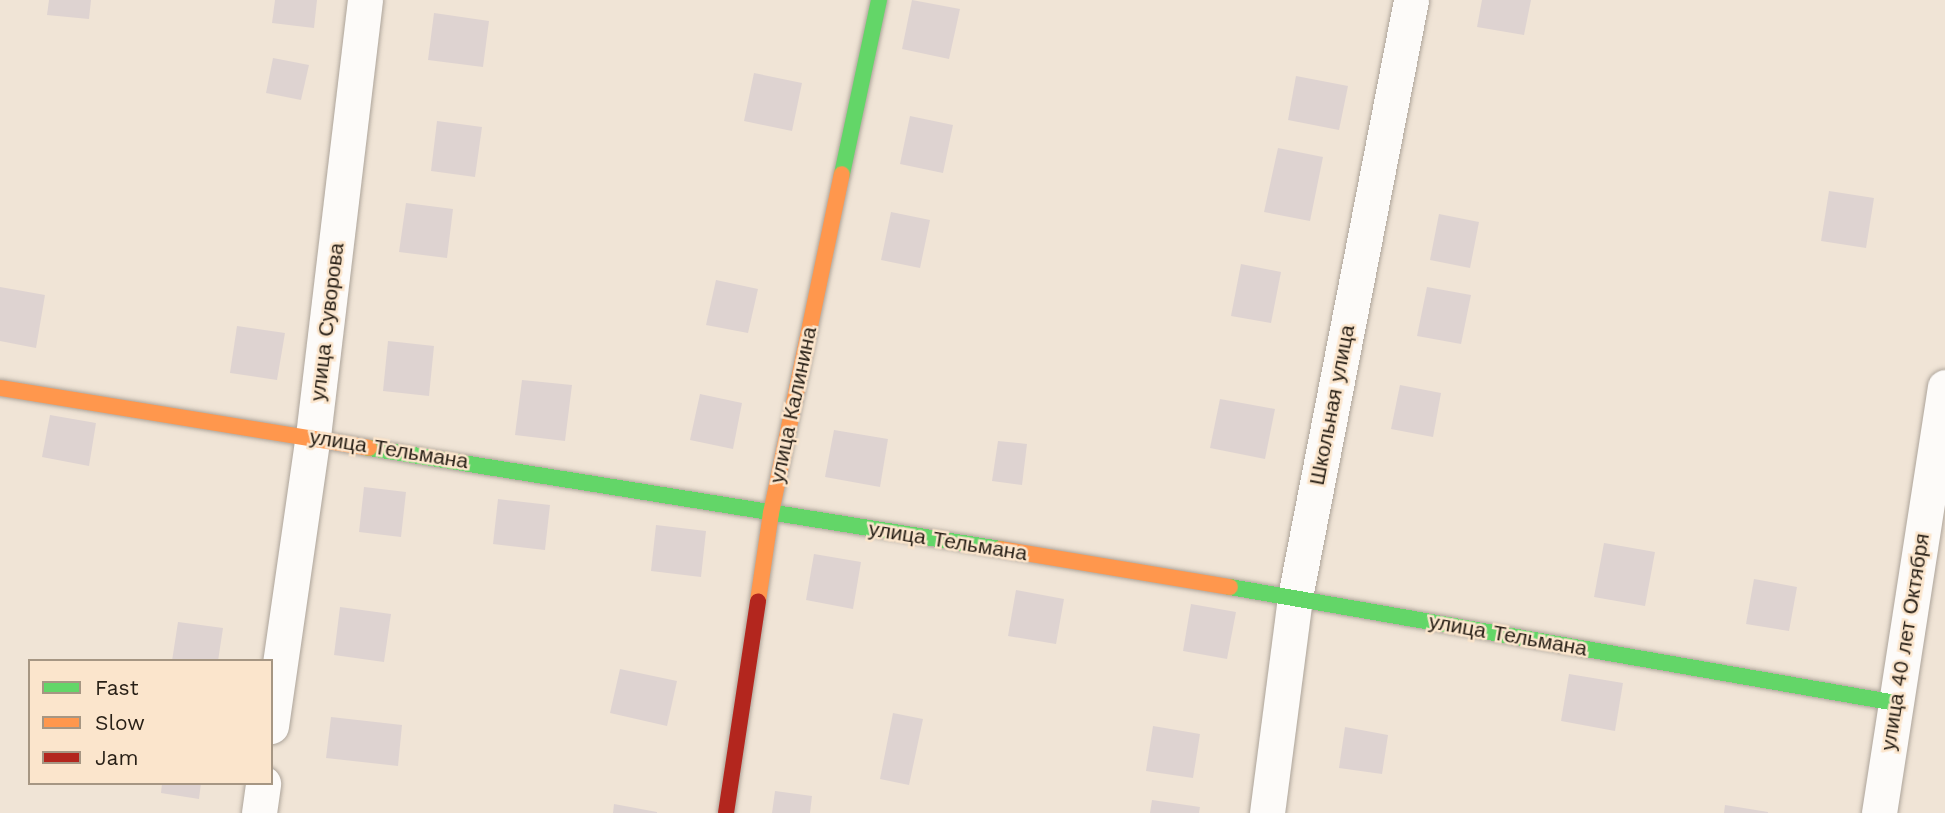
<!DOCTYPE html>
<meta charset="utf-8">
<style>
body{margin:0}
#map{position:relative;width:1945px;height:813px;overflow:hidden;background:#f0e4d6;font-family:"Work Sans",sans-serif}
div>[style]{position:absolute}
.building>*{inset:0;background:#ded3d1}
.roads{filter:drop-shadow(0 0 2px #ada49a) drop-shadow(0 0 2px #ada49a)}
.street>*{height:35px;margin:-17.5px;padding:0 17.5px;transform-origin:17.5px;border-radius:17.5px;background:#fdfbf9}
.fast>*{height:16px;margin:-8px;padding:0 8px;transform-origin:8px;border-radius:8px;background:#63d668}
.slow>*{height:16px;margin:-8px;padding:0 8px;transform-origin:8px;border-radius:8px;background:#ff974d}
.jam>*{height:16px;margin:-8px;padding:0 8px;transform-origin:8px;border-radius:8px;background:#b3261e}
span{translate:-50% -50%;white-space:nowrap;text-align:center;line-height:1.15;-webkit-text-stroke:5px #fbe5cc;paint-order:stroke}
.street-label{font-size:21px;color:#271f16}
.legend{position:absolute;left:28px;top:659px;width:245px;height:126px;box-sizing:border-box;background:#fbe5cc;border:2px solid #a69683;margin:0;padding:9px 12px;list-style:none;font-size:21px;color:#271f16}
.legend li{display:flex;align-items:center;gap:14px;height:35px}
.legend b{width:35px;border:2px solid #a69683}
</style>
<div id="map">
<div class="building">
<div style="clip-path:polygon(49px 0,91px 0,89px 19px,47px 15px)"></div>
<div style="clip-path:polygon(275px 0,317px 0,314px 28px,272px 23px)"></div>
<div style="clip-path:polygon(912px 0,960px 9px,949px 59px,902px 49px)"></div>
<div style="clip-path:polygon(1482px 0,1531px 0,1524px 35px,1477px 27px)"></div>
<div style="clip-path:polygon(434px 13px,489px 21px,483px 67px,428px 60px)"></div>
<div style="clip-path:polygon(273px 58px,309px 65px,301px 100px,266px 93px)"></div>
<div style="clip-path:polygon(754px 73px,802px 83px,792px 131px,744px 121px)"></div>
<div style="clip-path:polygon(1296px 76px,1348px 86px,1339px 130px,1288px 120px)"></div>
<div style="clip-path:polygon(910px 116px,953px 125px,943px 173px,900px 164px)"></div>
<div style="clip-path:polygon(437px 121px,482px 127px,475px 177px,431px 171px)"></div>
<div style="clip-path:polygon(1278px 148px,1323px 157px,1310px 221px,1264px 212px)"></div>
<div style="clip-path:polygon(1829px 191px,1874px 198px,1866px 248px,1821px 241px)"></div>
<div style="clip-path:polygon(406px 203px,453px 209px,447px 258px,399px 252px)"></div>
<div style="clip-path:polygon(891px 212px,930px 220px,920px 268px,881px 260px)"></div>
<div style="clip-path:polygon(1439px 214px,1479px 222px,1470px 268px,1430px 260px)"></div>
<div style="clip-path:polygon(1241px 264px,1281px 272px,1271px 323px,1231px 316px)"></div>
<div style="clip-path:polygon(716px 280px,758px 289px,748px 333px,706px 325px)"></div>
<div style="clip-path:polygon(0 287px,45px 295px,36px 348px,0 341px)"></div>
<div style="clip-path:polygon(1427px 287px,1471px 295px,1461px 344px,1417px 336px)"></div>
<div style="clip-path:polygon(237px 326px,285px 333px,277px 380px,230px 373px)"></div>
<div style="clip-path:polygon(388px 341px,434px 346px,429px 396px,383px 391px)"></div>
<div style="clip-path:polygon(522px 380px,572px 385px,565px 441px,515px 435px)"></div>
<div style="clip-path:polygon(1400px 385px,1441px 393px,1433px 437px,1391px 429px)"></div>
<div style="clip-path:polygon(700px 394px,742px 403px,733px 449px,690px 440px)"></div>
<div style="clip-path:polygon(1220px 399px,1275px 409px,1265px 459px,1210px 448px)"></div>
<div style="clip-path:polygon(50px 415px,96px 423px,89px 466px,42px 457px)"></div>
<div style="clip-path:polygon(834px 430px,888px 439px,880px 487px,825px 477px)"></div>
<div style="clip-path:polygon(998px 441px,1027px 444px,1022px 485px,992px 481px)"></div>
<div style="clip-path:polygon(364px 487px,406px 492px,401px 537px,359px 532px)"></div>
<div style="clip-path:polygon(498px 499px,550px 505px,545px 550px,493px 544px)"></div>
<div style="clip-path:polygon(656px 525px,706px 531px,701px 577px,651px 571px)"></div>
<div style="clip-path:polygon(1604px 543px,1655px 552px,1645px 606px,1594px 597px)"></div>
<div style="clip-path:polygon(814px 554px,861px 562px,853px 609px,806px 600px)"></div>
<div style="clip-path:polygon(1754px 579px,1797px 587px,1789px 631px,1746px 624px)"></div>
<div style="clip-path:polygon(1016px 590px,1064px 599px,1056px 644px,1008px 636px)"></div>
<div style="clip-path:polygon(1191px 604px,1236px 612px,1227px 659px,1183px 651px)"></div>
<div style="clip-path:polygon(340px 607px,391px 614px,384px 662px,334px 655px)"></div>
<div style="clip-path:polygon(178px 622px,223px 628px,218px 661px,172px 661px)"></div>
<div style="clip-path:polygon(620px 669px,677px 681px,667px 726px,610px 713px)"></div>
<div style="clip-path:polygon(1569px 674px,1623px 683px,1615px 731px,1561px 721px)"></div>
<div style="clip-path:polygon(893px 713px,923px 719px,909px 785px,880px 779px)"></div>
<div style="clip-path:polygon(331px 717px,402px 725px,398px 766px,326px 758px)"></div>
<div style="clip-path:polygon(1153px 726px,1200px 734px,1193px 778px,1146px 771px)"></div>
<div style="clip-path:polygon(1345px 727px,1388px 735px,1382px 774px,1339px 768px)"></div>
<div style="clip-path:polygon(162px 783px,201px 783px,199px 799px,161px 793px)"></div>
<div style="clip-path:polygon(775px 791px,812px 796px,810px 813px,772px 813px)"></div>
<div style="clip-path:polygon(1152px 800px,1200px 807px,1199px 813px,1150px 813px)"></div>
<div style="clip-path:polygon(614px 804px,657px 812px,657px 813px,613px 813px)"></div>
<div style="clip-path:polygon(1725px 805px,1768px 812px,1768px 813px,1724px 813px)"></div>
</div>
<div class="roads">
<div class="street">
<div style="left:271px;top:726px;width:293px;rotate:-81.8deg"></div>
<div style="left:313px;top:436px;width:439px;rotate:-83.2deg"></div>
<div style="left:259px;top:813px;width:30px;rotate:-82deg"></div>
<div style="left:1267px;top:813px;width:218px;rotate:-82.6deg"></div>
<div style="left:1295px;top:597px;width:608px;rotate:-79deg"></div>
<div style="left:1879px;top:813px;width:431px;rotate:-81.2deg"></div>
</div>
<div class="fast">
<div style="left:842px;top:174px;width:178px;rotate:-78deg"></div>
<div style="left:369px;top:448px;width:639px;rotate:9.09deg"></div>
<div style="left:1230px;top:587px;width:676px;rotate:9.88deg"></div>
</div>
<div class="slow">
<div style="left:0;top:388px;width:374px;rotate:9.2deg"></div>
<div style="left:1000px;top:549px;width:233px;rotate:9.4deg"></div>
<div style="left:758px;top:601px;width:89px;rotate:-81.6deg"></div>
<div style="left:771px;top:513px;width:346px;rotate:-78.2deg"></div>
</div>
<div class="jam">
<div style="left:726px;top:813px;width:214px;rotate:-81.4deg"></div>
</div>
</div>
<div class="street-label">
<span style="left:327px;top:322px;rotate:-83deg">улица Суворова</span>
<span style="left:793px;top:405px;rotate:-78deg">улица Калинина</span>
<span style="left:1332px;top:405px;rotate:-79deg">Школьная улица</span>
<span style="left:389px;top:449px;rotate:9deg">улица Тельмана</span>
<span style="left:948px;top:541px;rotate:9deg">улица Тельмана</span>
<span style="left:1508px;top:635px;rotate:10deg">улица Тельмана</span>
<span style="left:1905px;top:642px;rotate:-81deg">улица 40 лет Октября</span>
</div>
<ul class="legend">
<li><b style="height:9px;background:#63d668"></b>Fast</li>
<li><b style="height:9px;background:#ff974d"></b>Slow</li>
<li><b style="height:9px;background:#b3261e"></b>Jam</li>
</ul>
</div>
